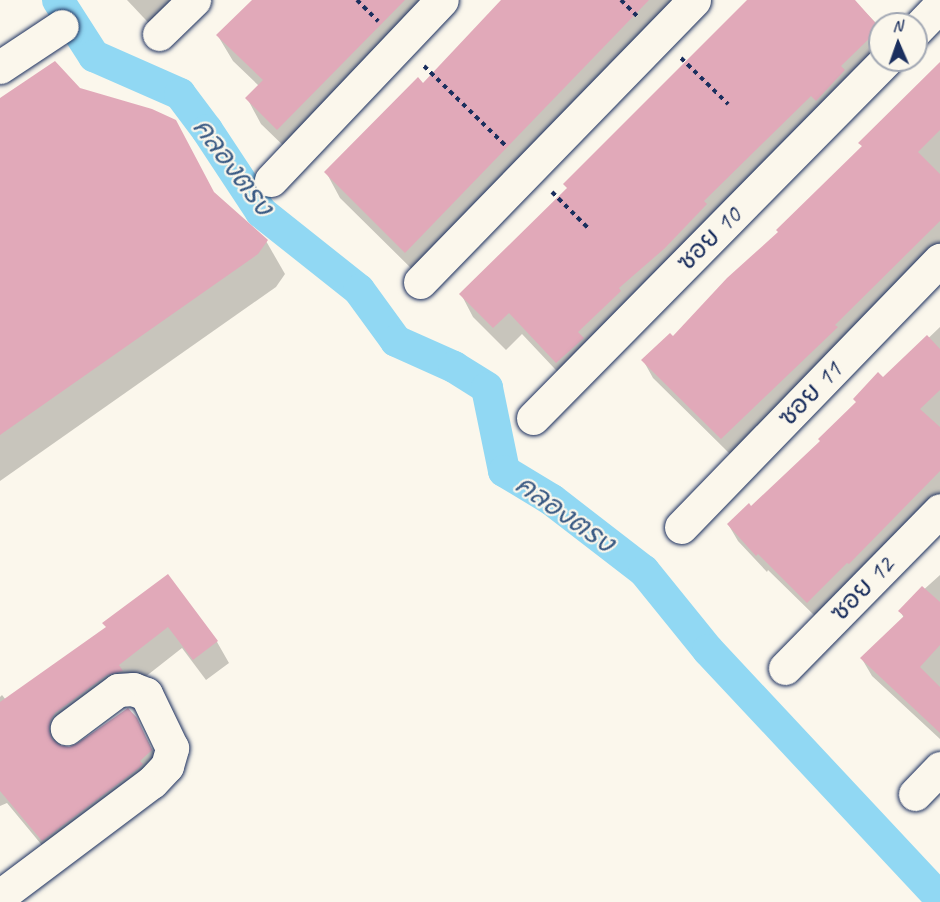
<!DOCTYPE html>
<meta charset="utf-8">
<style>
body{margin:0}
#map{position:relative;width:940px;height:902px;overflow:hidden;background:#fbf7ec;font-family:Caveat,"Playpen Sans Thai",sans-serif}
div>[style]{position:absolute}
.shadow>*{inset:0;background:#0003}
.canal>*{height:32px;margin:-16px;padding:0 16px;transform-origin:16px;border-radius:16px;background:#91d8f3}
.building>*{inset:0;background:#e1a9b9}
.path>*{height:4px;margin-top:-2px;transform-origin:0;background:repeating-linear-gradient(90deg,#1b2f5e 0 4.5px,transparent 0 9px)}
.roads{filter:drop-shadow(0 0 2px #1b2f5e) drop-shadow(0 0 2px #1b2f5e)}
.minor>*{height:33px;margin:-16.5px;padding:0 16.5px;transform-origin:16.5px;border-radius:16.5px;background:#fbf7ec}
span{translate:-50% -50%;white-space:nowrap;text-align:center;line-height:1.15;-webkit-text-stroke:4.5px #fbf7ec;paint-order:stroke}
.street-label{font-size:26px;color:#1b2f5e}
.water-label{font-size:27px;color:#385983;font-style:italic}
.north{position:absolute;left:868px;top:12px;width:60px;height:60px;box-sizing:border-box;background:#fbf7ec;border:2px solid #a1a7b3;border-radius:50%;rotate:358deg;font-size:16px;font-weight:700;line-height:24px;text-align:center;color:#1b2f5e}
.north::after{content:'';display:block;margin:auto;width:21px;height:27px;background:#1b2f5e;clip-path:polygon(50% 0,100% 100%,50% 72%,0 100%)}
</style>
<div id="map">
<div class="shadow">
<div style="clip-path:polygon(127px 0,195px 0,160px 35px)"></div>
<div style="clip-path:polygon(254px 0,443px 0,292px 154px,261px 124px,247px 98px,259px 86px,233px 61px,218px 36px)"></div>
<div style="clip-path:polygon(504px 0,690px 0,420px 277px,340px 198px,326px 172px,423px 85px)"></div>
<div style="clip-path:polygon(748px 0,853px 0,880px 27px,880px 60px,570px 385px,522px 334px,506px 350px,473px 317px,461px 294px,568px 189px)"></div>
<div style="clip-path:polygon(940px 86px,940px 248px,731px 455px,653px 378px,643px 360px,673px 339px,780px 232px,863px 147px,860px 143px)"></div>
<div style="clip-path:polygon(79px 89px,215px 196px,266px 241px,285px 274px,276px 287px,0 481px,0 100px)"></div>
<div style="clip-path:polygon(940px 327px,940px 498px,818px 619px,768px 570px,767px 572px,738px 541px,728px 524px,751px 508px)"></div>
<div style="clip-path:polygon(940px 575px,940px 739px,872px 676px,862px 659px,904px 618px,900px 611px)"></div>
<div style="clip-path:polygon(167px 576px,217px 642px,229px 663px,206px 680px,182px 648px,61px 743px,61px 747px,70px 748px,128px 710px,148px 741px,163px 772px,55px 861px,7px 803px,0 806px,0 697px,2px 695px,6px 700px,107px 628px)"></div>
</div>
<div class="canal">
<div style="left:58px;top:0;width:67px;rotate:57.3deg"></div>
<div style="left:94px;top:56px;width:94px;rotate:23.8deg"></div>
<div style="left:180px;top:94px;width:45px;rotate:53.1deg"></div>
<div style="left:207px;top:130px;width:98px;rotate:56.6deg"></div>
<div style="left:261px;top:212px;width:125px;rotate:38.5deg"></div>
<div style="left:359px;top:290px;width:63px;rotate:54deg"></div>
<div style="left:396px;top:341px;width:64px;rotate:24.1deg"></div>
<div style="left:454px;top:367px;width:39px;rotate:32deg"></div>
<div style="left:487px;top:388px;width:85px;rotate:78.4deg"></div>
<div style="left:504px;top:471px;width:56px;rotate:31.1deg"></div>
<div style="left:552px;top:500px;width:116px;rotate:37.7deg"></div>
<div style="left:644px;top:571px;width:102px;rotate:51deg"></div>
<div style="left:708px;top:650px;width:340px;rotate:46.9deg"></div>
</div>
<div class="building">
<div style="clip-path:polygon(252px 0,405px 0,277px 130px,245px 98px,263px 80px,216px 35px)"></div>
<div style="clip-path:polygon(501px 0,649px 0,405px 253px,324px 172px,418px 77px,423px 83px)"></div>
<div style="clip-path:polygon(747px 0,855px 0,880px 28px,841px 66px,845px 70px,816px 101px,811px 96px,704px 201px,707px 204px,665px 248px,619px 288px,621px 291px,578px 332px,584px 338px,556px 363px,509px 313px,493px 328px,459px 294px,567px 188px,563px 184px)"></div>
<div style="clip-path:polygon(55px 61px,80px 88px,152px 109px,176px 120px,214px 192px,268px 240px,258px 254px,0 435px,0 98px)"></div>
<div style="clip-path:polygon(940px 62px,940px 130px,918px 152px,940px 174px,940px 221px,835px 325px,838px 327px,721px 439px,641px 360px,670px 333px,673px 336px,727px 278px,778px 232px,776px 230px,862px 146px,858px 143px)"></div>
<div style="clip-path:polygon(927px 335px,940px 349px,940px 390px,920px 409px,940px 427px,940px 471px,849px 564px,847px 563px,807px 603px,758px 554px,756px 556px,727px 524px,749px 503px,751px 506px,820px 441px,818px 439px,856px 402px,853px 399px,878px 372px,883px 377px)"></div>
<div style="clip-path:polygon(168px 574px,218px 641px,193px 660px,168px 627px,119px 665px,123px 671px,107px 675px,55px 713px,50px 721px,49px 731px,52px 739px,59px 745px,69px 747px,78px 743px,128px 708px,137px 718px,152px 750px,140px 761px,143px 764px,139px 768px,42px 841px,0 791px,0 702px,106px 627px,102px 623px)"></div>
<div style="clip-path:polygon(922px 586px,940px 602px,940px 645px,920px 667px,940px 687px,940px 733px,860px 658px,904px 616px,898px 611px)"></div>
</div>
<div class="path">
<div style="left:357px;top:0;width:30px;rotate:45deg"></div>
<div style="left:621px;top:0;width:23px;rotate:45deg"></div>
<div style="left:681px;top:58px;width:66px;rotate:44.4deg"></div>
<div style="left:424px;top:66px;width:116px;rotate:44.3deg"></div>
<div style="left:552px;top:192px;width:52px;rotate:45deg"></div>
</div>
<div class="roads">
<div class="minor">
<div style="left:916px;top:30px;width:35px;rotate:-46deg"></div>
<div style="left:159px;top:34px;width:49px;rotate:-44.2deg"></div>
<div style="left:0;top:67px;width:74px;rotate:-33.5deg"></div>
<div style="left:271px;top:180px;width:248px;rotate:-46.5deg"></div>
<div style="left:420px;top:282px;width:393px;rotate:-45.8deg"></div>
<div style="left:533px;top:418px;width:503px;rotate:-45.4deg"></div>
<div style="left:681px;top:527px;width:372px;rotate:-45.9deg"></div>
<div style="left:785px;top:668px;width:221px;rotate:-45.5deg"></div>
<div style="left:915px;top:794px;width:36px;rotate:-46deg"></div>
<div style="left:0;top:896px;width:190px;rotate:-36.9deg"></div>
<div style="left:152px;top:782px;width:22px;rotate:-47deg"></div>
<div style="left:167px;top:766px;width:19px;rotate:-74deg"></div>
<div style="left:172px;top:748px;width:60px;rotate:-115.7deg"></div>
<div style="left:146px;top:694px;width:14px;rotate:-159deg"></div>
<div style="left:133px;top:689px;width:15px;rotate:176deg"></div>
<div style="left:118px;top:690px;width:64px;rotate:143.3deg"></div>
</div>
</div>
<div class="street-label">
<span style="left:709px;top:239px;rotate:-45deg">ซอย 10</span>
<span style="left:810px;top:394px;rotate:-46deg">ซอย 11</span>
<span style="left:862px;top:589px;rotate:-46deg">ซอย 12</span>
</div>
<div class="water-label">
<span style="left:233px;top:167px;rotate:53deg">คลองตรง</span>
<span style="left:565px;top:514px;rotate:35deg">คลองตรง</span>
</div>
<div class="north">N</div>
</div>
